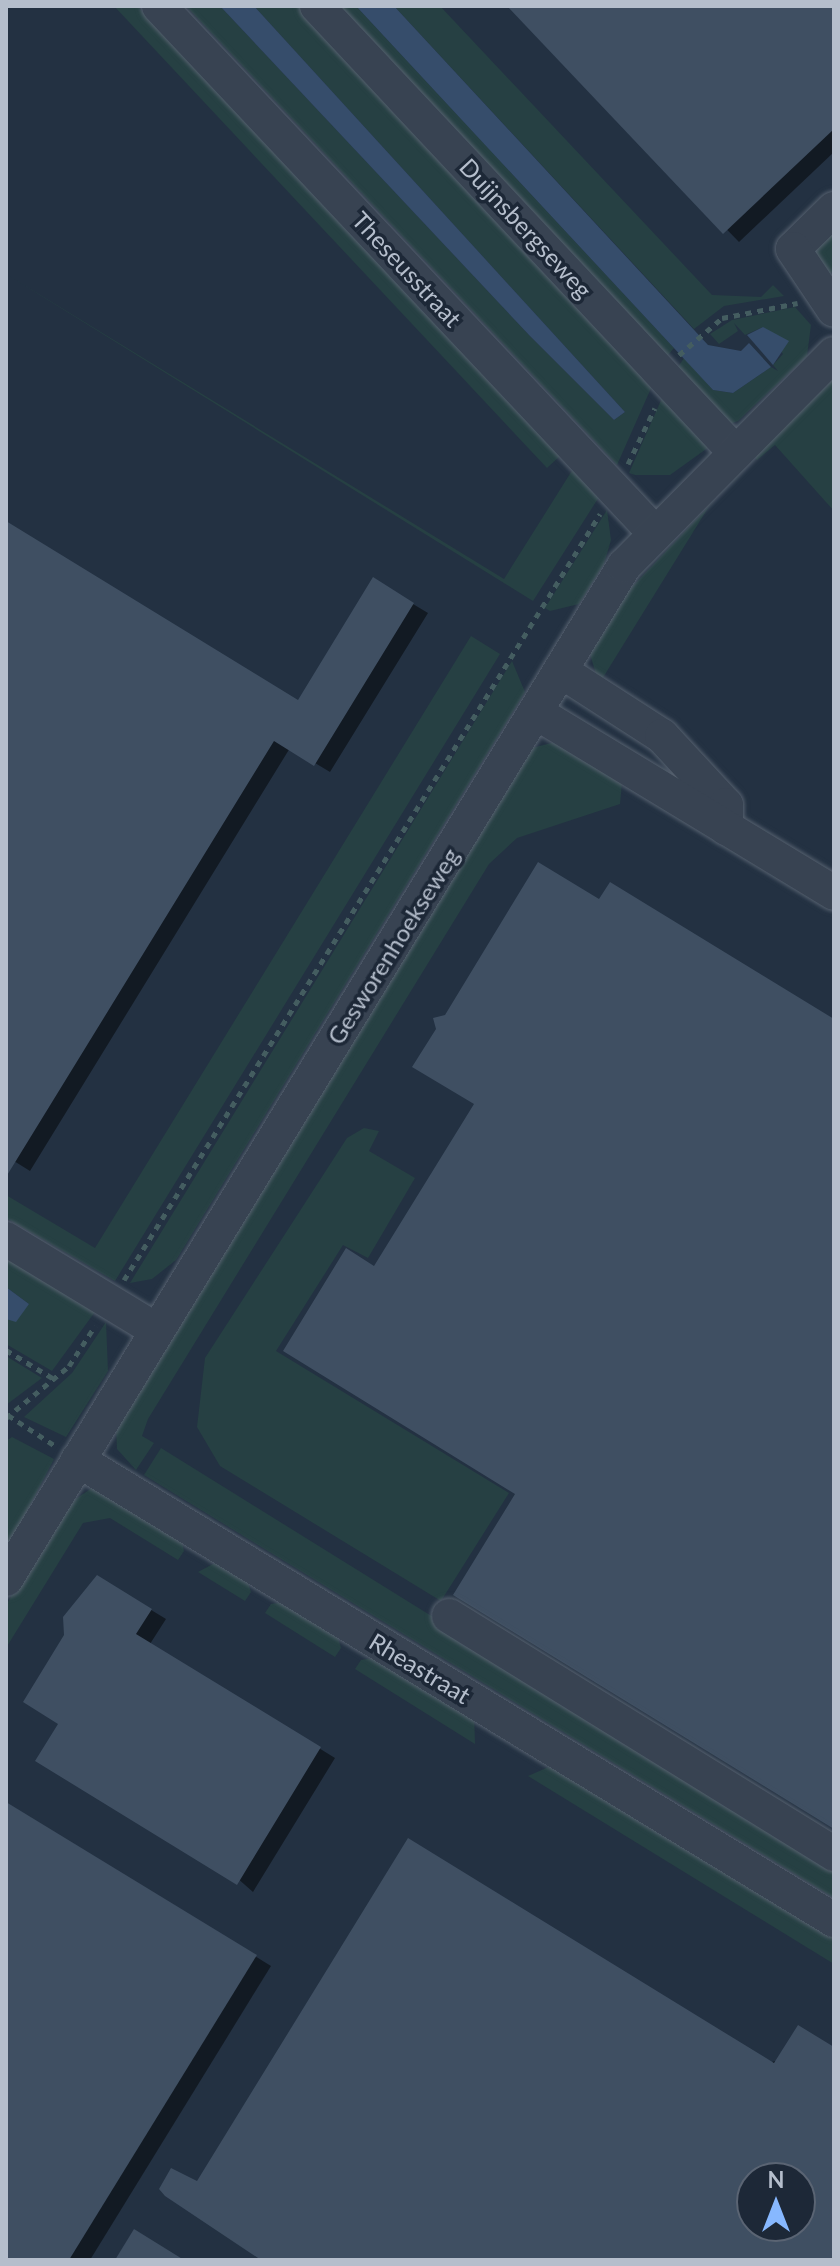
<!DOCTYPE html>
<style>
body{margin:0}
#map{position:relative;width:840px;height:2266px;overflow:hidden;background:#233142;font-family:Lato,sans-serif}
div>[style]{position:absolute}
.green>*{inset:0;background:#264043}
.water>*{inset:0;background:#364d6b}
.shadow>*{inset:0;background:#0007}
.building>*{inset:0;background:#3f4f62}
.path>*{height:5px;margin-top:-2.5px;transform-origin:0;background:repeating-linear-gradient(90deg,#445d60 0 6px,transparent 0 12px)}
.roads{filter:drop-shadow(0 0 2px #56616f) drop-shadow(0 0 2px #56616f)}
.minor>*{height:34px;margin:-17px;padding:0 17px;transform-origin:17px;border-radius:17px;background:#384352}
span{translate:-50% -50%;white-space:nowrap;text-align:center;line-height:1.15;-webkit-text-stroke:7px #1d2837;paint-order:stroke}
.street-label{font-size:24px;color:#b5becc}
.frame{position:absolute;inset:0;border:8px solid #b5becc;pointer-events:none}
.north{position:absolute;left:736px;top:2162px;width:80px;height:80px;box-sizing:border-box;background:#1d2837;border:2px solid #5a6473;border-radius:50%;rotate:0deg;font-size:22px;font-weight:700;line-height:32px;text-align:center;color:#b5becc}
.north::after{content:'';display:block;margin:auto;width:28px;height:36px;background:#87b8ff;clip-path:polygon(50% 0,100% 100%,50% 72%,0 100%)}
</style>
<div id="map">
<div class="green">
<div style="clip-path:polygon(114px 6px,137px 6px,560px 456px,547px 468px)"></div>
<div style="clip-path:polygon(186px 6px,220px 6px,529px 335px,614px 420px,625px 412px,254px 6px,306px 6px,656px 377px,617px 465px)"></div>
<div style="clip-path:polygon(330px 6px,356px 6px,674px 348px,663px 361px)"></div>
<div style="clip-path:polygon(394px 6px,440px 6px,712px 295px,761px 297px,773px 285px,784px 296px,724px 306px,694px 329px)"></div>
<div style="clip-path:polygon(834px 228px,834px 270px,823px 280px,802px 258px)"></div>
<div style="clip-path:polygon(6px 274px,504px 579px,573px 469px,599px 497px,533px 601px)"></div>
<div style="clip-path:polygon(795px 307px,811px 325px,807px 356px,738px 421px,730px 424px,674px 373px,684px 358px,713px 390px,733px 393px,771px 367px,778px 371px,773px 365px,783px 354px,763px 327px,745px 335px,734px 323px,738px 331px,719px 344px,710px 334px,732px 320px)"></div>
<div style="clip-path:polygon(834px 379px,833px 426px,834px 511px,775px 445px,757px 460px,753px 455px)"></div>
<div style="clip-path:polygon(666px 389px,709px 447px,670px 475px,635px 475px,629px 473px)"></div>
<div style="clip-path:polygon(711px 504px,708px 508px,599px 684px,590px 654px,628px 591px)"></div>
<div style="clip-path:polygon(607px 510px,611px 540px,604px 564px,579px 604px,550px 611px,545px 608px)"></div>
<div style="clip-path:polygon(471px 636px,500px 654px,115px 1281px,6px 1218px,6px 1195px,95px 1248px)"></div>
<div style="clip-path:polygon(512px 661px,525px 692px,324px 1019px,176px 1260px,152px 1279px,130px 1283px)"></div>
<div style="clip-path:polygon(559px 741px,622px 783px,620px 804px,517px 838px,489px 864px,148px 1419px,142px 1436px,154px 1443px,136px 1470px,117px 1449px,116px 1427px,532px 748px)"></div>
<div style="clip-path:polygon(364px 1128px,379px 1131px,369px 1151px,415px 1178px,368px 1258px,343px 1245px,276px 1351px,509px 1493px,441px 1601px,220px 1466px,197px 1427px,205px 1358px,347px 1138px)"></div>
<div style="clip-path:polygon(6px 1252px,97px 1309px,52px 1371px,6px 1344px,6px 1319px,29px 1304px,6px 1287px)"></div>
<div style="clip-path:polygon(106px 1322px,108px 1371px,66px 1437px,24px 1417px,72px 1373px)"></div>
<div style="clip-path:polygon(6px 1356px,42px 1378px,6px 1405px)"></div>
<div style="clip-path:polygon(12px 1437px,54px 1459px,6px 1552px,6px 1441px)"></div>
<div style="clip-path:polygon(161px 1448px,834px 1866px,834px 1898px,144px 1475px)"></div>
<div style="clip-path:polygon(92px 1488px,179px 1528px,184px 1551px,178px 1560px,110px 1518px,83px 1523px,6px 1648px,6px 1605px,68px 1504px)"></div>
<div style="clip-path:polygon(226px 1557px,243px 1568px,251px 1592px,245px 1601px,198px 1572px)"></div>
<div style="clip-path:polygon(296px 1600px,334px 1624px,341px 1648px,335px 1657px,265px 1613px,271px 1604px)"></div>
<div style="clip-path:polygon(386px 1656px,474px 1710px,475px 1744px,355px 1669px,361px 1660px)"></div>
<div style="clip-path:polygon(560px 1762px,834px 1930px,834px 1964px,528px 1776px)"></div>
</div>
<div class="water">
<div style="clip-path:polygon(220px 6px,254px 6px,625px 412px,614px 420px,529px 335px)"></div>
<div style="clip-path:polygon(356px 6px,394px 6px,708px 345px,741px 351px,749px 343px,771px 367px,733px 393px,713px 390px)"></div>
<div style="clip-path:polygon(763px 327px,789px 341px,773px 365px,747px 335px)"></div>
<div style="clip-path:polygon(6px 1287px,29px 1304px,16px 1322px,6px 1319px)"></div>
</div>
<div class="shadow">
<div style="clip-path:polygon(510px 6px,834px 6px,834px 152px,739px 242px)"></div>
<div style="clip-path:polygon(6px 523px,298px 702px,373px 580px,428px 613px,330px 772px,290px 748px,30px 1171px,6px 1156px)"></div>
<div style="clip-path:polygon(97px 1577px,166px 1619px,150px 1644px,335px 1758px,253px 1892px,61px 1723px)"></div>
<div style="clip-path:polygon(6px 1803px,271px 1966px,90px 2260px,6px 2260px)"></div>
<div style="clip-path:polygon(evenodd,834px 2049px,834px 2260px,265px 2260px,161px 2189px,834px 2049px,752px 2178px,800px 2178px,800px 2226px,752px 2226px,752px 2178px)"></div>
</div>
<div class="building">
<div style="clip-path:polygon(507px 6px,834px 6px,834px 129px,723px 234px)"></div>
<div style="clip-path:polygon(6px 521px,298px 700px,373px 577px,414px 603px,314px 766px,274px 741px,6px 1177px)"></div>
<div style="clip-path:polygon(538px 862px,599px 899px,610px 882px,834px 1019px,834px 1829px,453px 1595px,515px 1494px,283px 1351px,346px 1248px,374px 1266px,474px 1104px,412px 1067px,436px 1029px,433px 1018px,445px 1015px)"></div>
<div style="clip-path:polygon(97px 1575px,152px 1609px,136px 1634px,321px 1747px,237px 1885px,35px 1761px,58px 1724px,23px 1702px,64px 1635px,63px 1617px)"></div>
<div style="clip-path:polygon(6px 1802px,257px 1955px,69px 2260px,6px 2260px)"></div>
<div style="clip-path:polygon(evenodd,408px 1838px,774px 2063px,798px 2025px,834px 2047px,834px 2260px,261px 2260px,165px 2196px,159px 2189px,171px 2168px,197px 2181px,408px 1838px,752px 2178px,800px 2178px,800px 2226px,752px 2226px,752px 2178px)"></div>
<div style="clip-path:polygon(134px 2229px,184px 2260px,115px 2260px)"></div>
</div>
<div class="path">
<div style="left:679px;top:355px;width:57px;rotate:-40.7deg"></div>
<div style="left:722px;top:318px;width:77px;rotate:-11.2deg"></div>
<div style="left:628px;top:464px;width:62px;rotate:-64.3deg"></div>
<div style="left:124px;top:1280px;width:902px;rotate:-58.14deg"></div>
<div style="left:6px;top:1350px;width:56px;rotate:31.1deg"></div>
<div style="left:8px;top:1415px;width:55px;rotate:33.1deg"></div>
<div style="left:6px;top:1418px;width:82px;rotate:-39.5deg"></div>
<div style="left:69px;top:1366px;width:48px;rotate:-57deg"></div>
</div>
<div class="roads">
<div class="minor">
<div style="left:159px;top:6px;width:722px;rotate:46.74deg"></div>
<div style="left:317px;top:6px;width:608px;rotate:46.86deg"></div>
<div style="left:834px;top:209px;width:57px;rotate:135.7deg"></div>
<div style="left:793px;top:249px;width:73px;rotate:56.1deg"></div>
<div style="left:561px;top:671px;width:120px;rotate:32.8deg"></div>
<div style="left:662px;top:736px;width:94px;rotate:47.2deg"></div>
<div style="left:726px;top:805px;width:23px;rotate:90deg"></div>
<div style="left:537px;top:713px;width:347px;rotate:31.2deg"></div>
<div style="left:6px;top:1239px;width:175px;rotate:31.2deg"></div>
<div style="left:78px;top:1460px;width:885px;rotate:31.32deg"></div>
<div style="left:6px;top:1579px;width:1187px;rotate:-58.61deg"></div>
<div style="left:624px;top:566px;width:298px;rotate:-45.3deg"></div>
<div style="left:449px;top:1616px;width:453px;rotate:31.7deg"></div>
</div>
</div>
<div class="street-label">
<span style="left:526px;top:228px;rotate:47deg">Duijnsbergseweg</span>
<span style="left:407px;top:269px;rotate:47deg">Theseusstraat</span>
<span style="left:393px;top:946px;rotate:-58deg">Gesworenhoekseweg</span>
<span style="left:420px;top:1668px;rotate:31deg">Rheastraat</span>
</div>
<div class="frame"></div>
<div class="north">N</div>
</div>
